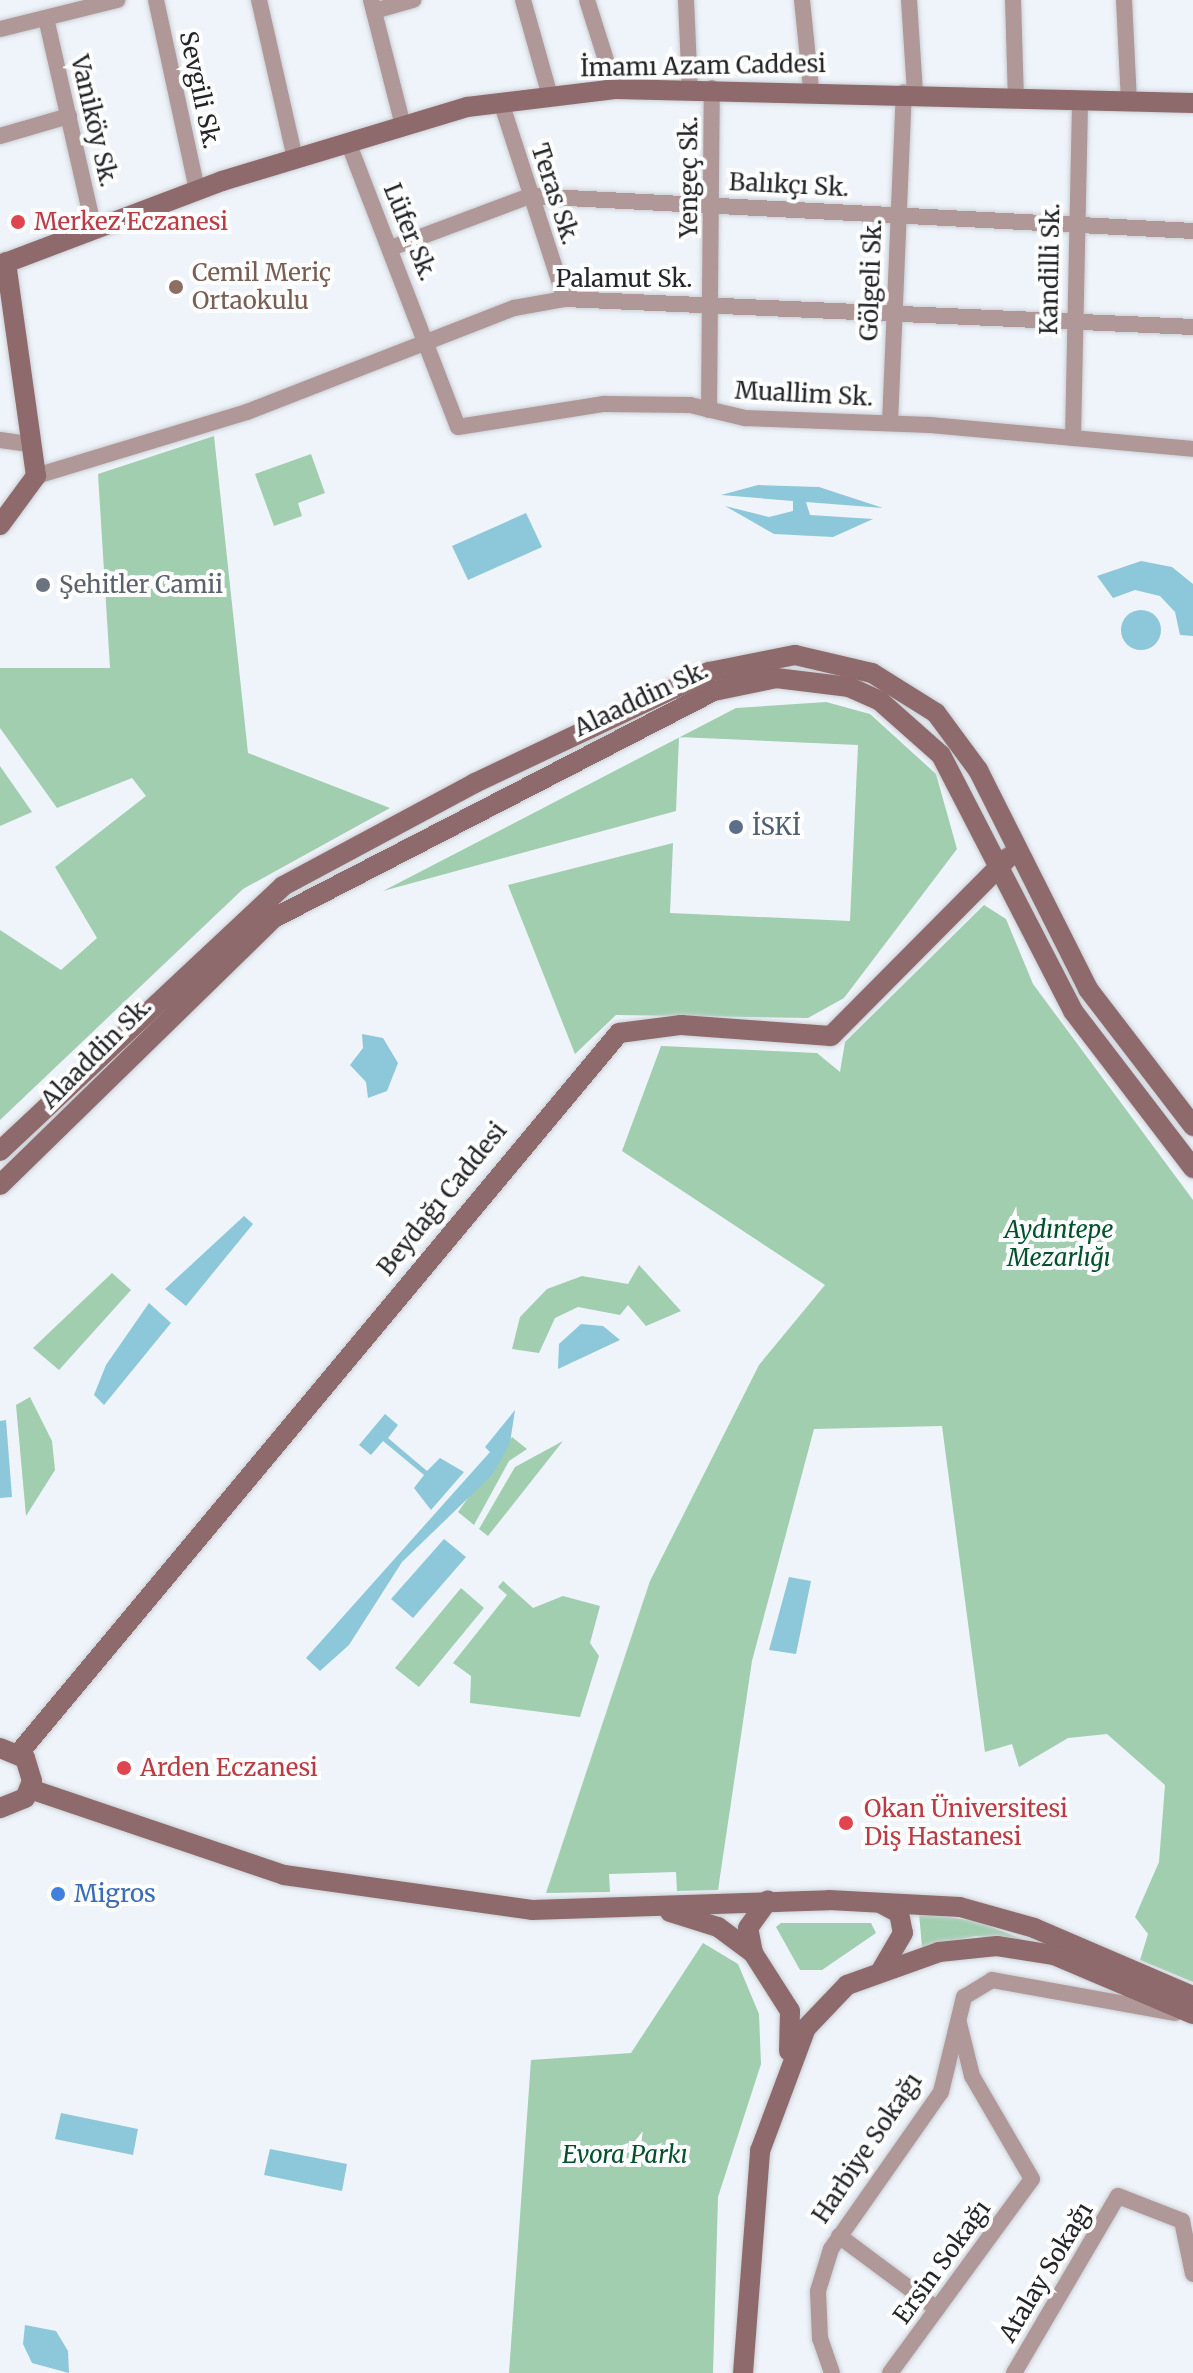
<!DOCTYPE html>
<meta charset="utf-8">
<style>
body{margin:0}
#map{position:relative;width:1193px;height:2373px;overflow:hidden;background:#eff4fa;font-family:Merriweather,serif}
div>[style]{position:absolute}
.green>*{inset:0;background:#a0ceaf}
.water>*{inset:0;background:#8cc7da}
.round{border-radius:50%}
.roads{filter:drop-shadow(0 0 2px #cacfd4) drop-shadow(0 0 2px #cacfd4)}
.street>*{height:16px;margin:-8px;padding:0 8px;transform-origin:8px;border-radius:8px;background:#b09798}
.secondary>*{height:20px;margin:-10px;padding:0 10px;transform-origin:10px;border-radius:10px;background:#8e6a6c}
.dots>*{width:22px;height:22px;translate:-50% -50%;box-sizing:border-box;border:4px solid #fff;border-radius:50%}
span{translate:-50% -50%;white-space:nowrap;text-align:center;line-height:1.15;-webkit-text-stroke:8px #fff;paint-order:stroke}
.street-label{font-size:24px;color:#232527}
.health-label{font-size:24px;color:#be3a42}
.left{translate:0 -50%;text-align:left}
.education-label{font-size:24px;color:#785e54}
.worship-label{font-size:24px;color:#5b616d}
.service-label{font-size:24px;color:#4e5e75}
.park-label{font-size:24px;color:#00522b;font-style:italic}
.shop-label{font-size:24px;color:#366cbe}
</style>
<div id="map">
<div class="green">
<div style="clip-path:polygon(214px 436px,248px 753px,390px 808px,243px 889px,0 1120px,0 930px,61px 970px,97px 938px,55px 867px,146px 796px,132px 778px,57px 808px,0 728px,0 668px,110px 668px,98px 474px)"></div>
<div style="clip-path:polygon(311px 454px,325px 493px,298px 503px,302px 516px,274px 526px,255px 474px)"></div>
<div style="clip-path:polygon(826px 702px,870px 714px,936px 774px,957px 849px,844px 998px,808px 1018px,616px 1015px,575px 1054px,508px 885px,673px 843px,670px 913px,850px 921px,858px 745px,679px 737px,676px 811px,383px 891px,736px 708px)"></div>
<div style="clip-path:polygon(0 766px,32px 812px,0 826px)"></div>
<div style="clip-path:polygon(984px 905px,1006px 919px,1033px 984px,1193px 1200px,1193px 1982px,1140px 1960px,1148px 1934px,1135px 1917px,1159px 1862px,1165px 1785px,1107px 1734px,1068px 1738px,1019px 1767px,1012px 1744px,985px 1752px,942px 1426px,814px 1429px,752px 1661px,718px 1890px,677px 1891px,676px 1872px,609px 1874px,610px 1892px,546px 1893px,650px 1581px,759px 1365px,825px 1285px,622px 1151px,661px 1046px,817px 1053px,840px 1072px,845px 1042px)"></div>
<div style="clip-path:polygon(639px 1265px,681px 1311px,646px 1326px,628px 1305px,620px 1315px,578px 1307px,555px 1318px,539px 1353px,512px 1349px,520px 1317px,547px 1289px,582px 1276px,628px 1284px)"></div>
<div style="clip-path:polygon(112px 1273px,131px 1290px,59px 1370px,33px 1348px)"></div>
<div style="clip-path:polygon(30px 1397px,52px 1441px,55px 1470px,26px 1516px,16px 1405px)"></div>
<div style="clip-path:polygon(512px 1437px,527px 1449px,509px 1461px,474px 1525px,458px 1512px)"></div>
<div style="clip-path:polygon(563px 1441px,488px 1536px,479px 1529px,515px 1467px)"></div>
<div style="clip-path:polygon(503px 1581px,533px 1608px,563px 1596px,600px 1606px,590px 1643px,599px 1656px,580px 1717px,470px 1703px,471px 1676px,453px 1663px,507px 1595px,498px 1587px)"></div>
<div style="clip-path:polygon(461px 1588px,484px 1608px,419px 1687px,395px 1668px)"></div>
<div style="clip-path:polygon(919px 1913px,977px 1921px,1027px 1941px,976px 1936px,922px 1947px)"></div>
<div style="clip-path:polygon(781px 1923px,871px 1923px,876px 1933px,822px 1970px,800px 1970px,776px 1927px)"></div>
<div style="clip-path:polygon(703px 1943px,738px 1964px,759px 2014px,761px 2064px,718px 2197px,713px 2373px,509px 2373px,531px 2060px,631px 2053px)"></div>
</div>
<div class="water">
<div style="clip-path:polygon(758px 485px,819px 487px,883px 508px,806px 502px,810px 515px,873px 519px,833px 537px,774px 534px,725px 506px,769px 517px,793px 511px,793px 501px,721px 495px)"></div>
<div style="clip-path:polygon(526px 513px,542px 547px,468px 580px,452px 546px)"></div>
<div style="clip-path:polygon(1141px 561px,1172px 567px,1193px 584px,1193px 636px,1180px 635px,1175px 612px,1160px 596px,1135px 590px,1113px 598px,1097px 576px)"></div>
<div class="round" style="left:1121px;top:610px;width:40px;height:40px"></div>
<div style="clip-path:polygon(362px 1034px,383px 1038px,398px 1063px,387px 1091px,368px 1098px,366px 1082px,350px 1065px,363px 1048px)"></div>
<div style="clip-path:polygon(244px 1216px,253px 1224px,186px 1306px,165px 1289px)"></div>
<div style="clip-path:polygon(149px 1303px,171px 1323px,104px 1405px,94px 1395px,106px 1365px)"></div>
<div style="clip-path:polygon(581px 1324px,603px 1326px,620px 1340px,558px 1369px,559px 1344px)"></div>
<div style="clip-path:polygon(515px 1410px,510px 1443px,492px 1475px,402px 1562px,349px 1645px,320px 1671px,306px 1658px,490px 1452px,485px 1447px)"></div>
<div style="clip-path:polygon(385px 1414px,398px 1425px,388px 1438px,427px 1471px,440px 1458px,464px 1472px,431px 1510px,414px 1488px,424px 1475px,383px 1441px,371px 1455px,359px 1445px)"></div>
<div style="clip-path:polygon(6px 1420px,12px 1497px,0 1498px,0 1421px)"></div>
<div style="clip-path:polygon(444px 1539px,466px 1557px,413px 1618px,391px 1599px)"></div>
<div style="clip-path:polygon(789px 1577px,811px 1581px,796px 1654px,769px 1650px)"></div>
<div style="clip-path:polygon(61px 2113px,138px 2129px,133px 2155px,55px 2139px)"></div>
<div style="clip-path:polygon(270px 2149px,347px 2164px,342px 2191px,264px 2175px)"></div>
<div style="clip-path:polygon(25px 2325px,56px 2331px,68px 2351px,69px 2373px,32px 2363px,23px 2344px)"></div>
</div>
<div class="roads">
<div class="street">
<div style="left:156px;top:0;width:194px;rotate:77.8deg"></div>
<div style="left:259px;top:0;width:163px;rotate:77.2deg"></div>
<div style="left:371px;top:0;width:130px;rotate:75.7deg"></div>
<div style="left:523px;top:0;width:100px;rotate:74.3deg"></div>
<div style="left:587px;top:0;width:93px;rotate:72.5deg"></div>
<div style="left:686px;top:0;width:91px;rotate:87.5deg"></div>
<div style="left:802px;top:0;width:89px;rotate:84.2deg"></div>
<div style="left:909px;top:0;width:93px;rotate:86.3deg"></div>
<div style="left:1013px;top:0;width:100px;rotate:88.3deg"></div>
<div style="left:1124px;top:0;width:102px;rotate:87.2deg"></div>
<div style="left:374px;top:11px;width:41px;rotate:-15.8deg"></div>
<div style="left:46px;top:18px;width:199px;rotate:77.2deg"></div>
<div style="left:90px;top:212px;width:22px;rotate:108deg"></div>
<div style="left:0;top:29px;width:121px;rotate:-13.9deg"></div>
<div style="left:501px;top:102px;width:207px;rotate:72deg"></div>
<div style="left:0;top:136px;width:72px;rotate:-16.2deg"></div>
<div style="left:348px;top:142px;width:305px;rotate:68.9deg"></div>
<div style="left:458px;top:427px;width:148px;rotate:-9deg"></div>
<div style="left:604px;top:404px;width:86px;rotate:0.7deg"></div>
<div style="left:690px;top:405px;width:57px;rotate:13.3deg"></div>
<div style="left:745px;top:418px;width:185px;rotate:2.2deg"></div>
<div style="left:930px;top:425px;width:264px;rotate:5.2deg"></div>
<div style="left:391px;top:248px;width:148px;rotate:-20.5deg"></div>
<div style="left:530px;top:196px;width:664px;rotate:3.02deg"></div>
<div style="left:709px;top:410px;width:322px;rotate:-89.5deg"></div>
<div style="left:890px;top:423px;width:331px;rotate:-87.6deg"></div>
<div style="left:1073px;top:438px;width:336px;rotate:-88.8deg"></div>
<div style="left:0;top:440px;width:28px;rotate:8deg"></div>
<div style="left:36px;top:476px;width:220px;rotate:-16.9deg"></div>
<div style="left:247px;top:412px;width:287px;rotate:-21.3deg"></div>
<div style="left:514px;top:308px;width:52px;rotate:-10deg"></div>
<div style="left:565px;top:299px;width:629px;rotate:2.55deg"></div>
<div style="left:839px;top:2236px;width:122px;rotate:36.7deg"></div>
<div style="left:832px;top:2373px;width:36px;rotate:-109deg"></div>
<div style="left:820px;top:2339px;width:48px;rotate:-92.4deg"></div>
<div style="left:818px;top:2291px;width:44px;rotate:-72.8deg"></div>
<div style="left:831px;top:2249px;width:192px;rotate:-55deg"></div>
<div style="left:941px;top:2092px;width:98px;rotate:-76.4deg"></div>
<div style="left:964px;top:1997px;width:33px;rotate:-31deg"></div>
<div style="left:992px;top:1980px;width:186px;rotate:10.2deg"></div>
<div style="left:890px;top:2373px;width:240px;rotate:-53.8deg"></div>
<div style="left:1032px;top:2179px;width:119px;rotate:-120.2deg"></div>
<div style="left:972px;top:2076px;width:55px;rotate:-103.8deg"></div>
<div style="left:1014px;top:2373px;width:205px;rotate:-59.6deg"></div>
<div style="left:1118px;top:2196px;width:69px;rotate:21.3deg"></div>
<div style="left:1182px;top:2221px;width:54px;rotate:78.3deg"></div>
</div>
<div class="secondary">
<div style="left:0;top:265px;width:237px;rotate:-20.7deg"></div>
<div style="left:222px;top:181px;width:256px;rotate:-16.8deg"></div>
<div style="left:467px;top:107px;width:149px;rotate:-6.9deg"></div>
<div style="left:615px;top:89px;width:578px;rotate:1.39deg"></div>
<div style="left:0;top:525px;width:61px;rotate:-53.7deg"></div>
<div style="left:36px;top:476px;width:216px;rotate:-98deg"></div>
<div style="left:0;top:1151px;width:388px;rotate:-43.1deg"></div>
<div style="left:283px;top:886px;width:218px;rotate:-28.2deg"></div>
<div style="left:475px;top:783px;width:259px;rotate:-25.4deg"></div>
<div style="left:709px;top:672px;width:88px;rotate:-11.2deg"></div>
<div style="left:795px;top:655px;width:79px;rotate:13.2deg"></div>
<div style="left:872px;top:673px;width:75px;rotate:32deg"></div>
<div style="left:936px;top:713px;width:71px;rotate:53.6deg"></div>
<div style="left:978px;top:770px;width:245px;rotate:63.3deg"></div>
<div style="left:1088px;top:989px;width:173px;rotate:52.5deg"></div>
<div style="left:0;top:1185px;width:383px;rotate:-44.3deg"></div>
<div style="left:274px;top:918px;width:495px;rotate:-27.3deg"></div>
<div style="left:714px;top:691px;width:63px;rotate:-11.8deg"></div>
<div style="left:776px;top:678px;width:74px;rotate:7deg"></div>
<div style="left:849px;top:687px;width:34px;rotate:24deg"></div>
<div style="left:880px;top:701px;width:81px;rotate:41.5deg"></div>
<div style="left:941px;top:755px;width:288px;rotate:62.7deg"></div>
<div style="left:1073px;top:1011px;width:198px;rotate:52.6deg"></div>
<div style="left:0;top:1748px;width:27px;rotate:22deg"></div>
<div style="left:25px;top:1758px;width:24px;rotate:73deg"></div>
<div style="left:32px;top:1781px;width:18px;rotate:112deg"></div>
<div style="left:25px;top:1798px;width:27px;rotate:158deg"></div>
<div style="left:19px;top:1753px;width:937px;rotate:-50.19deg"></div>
<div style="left:619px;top:1033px;width:63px;rotate:-7.4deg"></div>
<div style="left:681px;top:1025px;width:150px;rotate:4.2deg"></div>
<div style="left:831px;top:1036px;width:252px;rotate:-45.2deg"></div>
<div style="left:30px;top:1789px;width:268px;rotate:18.7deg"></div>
<div style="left:284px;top:1875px;width:250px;rotate:8deg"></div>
<div style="left:532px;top:1910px;width:297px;rotate:-1.9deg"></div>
<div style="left:829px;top:1900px;width:131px;rotate:3.1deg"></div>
<div style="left:960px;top:1907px;width:77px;rotate:15.8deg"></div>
<div style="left:1034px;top:1928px;width:173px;rotate:23.2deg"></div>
<div style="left:880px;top:1903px;width:21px;rotate:28deg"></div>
<div style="left:899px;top:1913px;width:20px;rotate:79deg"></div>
<div style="left:903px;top:1933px;width:42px;rotate:120.3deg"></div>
<div style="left:670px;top:1912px;width:50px;rotate:17.4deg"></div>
<div style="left:718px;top:1927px;width:44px;rotate:36.6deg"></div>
<div style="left:753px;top:1953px;width:69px;rotate:57.5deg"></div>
<div style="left:790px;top:2011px;width:40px;rotate:91.4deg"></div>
<div style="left:753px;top:1953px;width:25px;rotate:-101deg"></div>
<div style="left:748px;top:1928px;width:34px;rotate:-54deg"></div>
<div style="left:743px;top:2373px;width:223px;rotate:-85.6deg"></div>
<div style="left:760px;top:2151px;width:131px;rotate:-69.5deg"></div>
<div style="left:806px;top:2028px;width:59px;rotate:-46.4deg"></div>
<div style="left:847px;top:1985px;width:98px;rotate:-19.7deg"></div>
<div style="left:939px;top:1952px;width:58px;rotate:-5.9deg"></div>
<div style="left:997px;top:1946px;width:58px;rotate:9deg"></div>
<div style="left:1054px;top:1955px;width:151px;rotate:23deg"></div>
</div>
</div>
<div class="dots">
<div style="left:18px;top:222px;background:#e0444e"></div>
<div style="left:176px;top:287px;background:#8d6e63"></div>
<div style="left:43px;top:585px;background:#6b7280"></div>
<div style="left:736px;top:827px;background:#5c6f8a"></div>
<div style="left:124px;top:1768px;background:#e0444e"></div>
<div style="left:846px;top:1823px;background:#e0444e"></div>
<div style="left:58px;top:1894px;background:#3f7fe0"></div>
</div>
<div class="street-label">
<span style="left:703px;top:66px;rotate:-1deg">İmamı Azam Caddesi</span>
<span style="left:200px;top:90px;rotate:78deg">Sevgili Sk.</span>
<span style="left:94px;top:121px;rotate:77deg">Vaniköy Sk.</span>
<span style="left:689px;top:177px;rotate:-90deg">Yengeç Sk.</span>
<span style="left:789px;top:185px;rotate:3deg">Balıkçı Sk.</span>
<span style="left:555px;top:194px;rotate:72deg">Teras Sk.</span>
<span style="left:410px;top:232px;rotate:68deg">Lüfer Sk.</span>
<span style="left:1050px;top:269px;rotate:-89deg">Kandilli Sk.</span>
<span style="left:624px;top:279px">Palamut Sk.</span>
<span style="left:871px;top:280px;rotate:-88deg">Gölgeli Sk.</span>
<span style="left:804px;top:394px;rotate:3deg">Muallim Sk.</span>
<span style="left:641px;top:699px;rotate:-25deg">Alaaddin Sk.</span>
<span style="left:96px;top:1053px;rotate:-45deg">Alaaddin Sk.</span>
<span style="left:442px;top:1199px;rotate:-51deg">Beydağı Caddesi</span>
<span style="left:867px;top:2148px;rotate:-56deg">Harbiye Sokağı</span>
<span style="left:942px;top:2262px;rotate:-54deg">Ersin Sokağı</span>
<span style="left:1046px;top:2272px;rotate:-59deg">Atalay Sokağı</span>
</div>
<div class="health-label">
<span class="left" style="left:34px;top:222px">Merkez Eczanesi</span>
<span class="left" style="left:140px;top:1768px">Arden Eczanesi</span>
<span class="left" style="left:864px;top:1823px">Okan Üniversitesi<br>Diş Hastanesi</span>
</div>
<div class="education-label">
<span class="left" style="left:192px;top:287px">Cemil Meriç<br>Ortaokulu</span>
</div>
<div class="worship-label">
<span class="left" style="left:59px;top:585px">Şehitler Camii</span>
</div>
<div class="service-label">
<span class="left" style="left:752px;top:827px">İSKİ</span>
</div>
<div class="park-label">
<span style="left:1059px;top:1244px">Aydıntepe<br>Mezarlığı</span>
<span style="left:625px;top:2155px">Evora Parkı</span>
</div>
<div class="shop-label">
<span class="left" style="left:74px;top:1894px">Migros</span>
</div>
</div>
